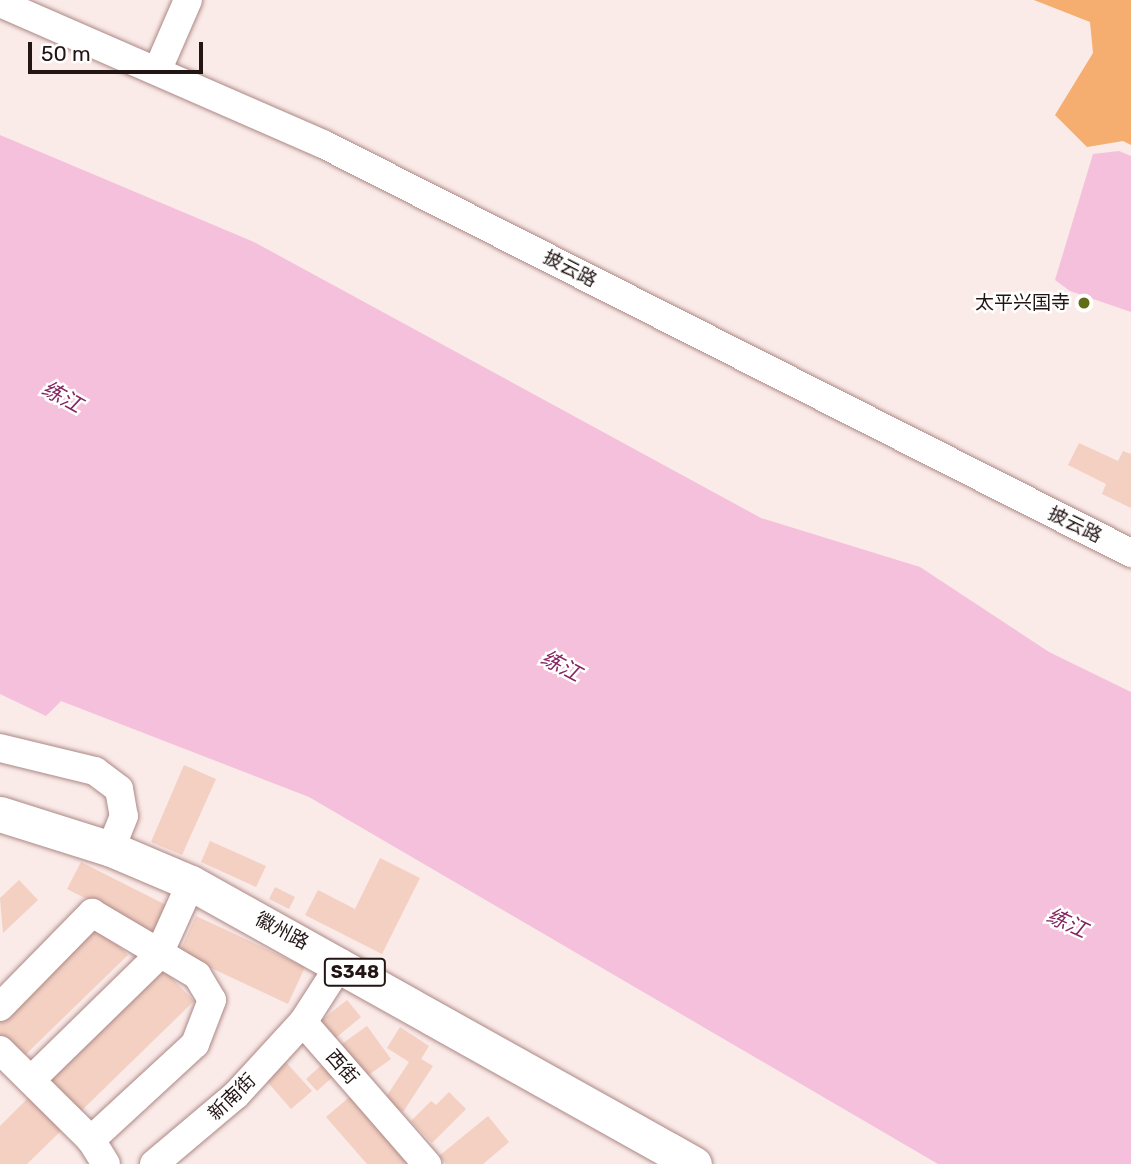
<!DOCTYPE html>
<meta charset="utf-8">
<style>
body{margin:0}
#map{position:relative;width:1131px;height:1164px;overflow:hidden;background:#faeae8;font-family:Rubik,"Noto Sans SC",sans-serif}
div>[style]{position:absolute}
.forest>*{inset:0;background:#f5ae6f}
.water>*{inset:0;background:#f5c0dc}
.building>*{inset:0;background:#f3d0c2}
.roads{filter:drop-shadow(0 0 2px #ac8885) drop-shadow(0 0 2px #ac8885)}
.minor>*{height:28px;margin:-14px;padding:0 14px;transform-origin:14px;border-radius:14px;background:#fff}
.major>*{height:35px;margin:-17.5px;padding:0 17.5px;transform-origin:17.5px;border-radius:17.5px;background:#fff}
.dots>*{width:19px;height:19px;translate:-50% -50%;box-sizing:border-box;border:4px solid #fff;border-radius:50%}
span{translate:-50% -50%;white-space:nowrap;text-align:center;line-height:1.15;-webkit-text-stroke:5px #fff;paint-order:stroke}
.shield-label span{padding:2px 5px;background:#fff;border:2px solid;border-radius:5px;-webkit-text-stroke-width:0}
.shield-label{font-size:18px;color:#221514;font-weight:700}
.street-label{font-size:19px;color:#221514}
.poi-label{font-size:19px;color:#221514}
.right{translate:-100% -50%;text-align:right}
.water-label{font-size:21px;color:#862562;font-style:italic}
.scale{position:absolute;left:28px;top:42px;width:175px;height:32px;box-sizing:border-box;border:4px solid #221514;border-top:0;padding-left:9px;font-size:21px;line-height:24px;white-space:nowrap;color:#221514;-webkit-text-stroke:5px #fff;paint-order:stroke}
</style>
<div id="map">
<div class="forest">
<div style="clip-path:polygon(1034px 0,1131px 0,1131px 145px,1123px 141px,1087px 147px,1055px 115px,1093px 53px,1090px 22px)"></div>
</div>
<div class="water">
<div style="clip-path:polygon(0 135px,254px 242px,761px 518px,920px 567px,1049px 652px,1131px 692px,1131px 1164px,938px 1164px,309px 797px,61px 701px,46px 716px,0 694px)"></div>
<div style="clip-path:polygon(1119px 151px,1131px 156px,1131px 312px,1070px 291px,1055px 280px,1093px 154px)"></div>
</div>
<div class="building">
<div style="clip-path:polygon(1079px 443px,1118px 461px,1123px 451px,1131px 454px,1131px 508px,1102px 494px,1106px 484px,1068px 465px)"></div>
<div style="clip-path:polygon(184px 765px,216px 779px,182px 855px,151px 842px)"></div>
<div style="clip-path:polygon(210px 841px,266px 866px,256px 887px,201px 862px)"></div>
<div style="clip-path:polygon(380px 858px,420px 878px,382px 954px,305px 915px,318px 890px,355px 909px)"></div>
<div style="clip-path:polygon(81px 862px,170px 907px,156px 934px,67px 889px)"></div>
<div style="clip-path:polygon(19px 880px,38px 900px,3px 933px,0 898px)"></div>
<div style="clip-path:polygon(275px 887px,295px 897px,289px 909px,269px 899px)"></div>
<div style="clip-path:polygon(196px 916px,305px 967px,288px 1004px,179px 953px)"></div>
<div style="clip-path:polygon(96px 923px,128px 955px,21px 1059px,0 1038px,0 1016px)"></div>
<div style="clip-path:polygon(162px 968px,194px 1001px,79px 1113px,47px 1080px)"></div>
<div style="clip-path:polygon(347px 1000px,361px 1017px,332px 1041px,318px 1023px)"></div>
<div style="clip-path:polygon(367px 1026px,391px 1059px,363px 1079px,339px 1046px)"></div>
<div style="clip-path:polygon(400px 1027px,429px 1046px,421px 1059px,433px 1066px,403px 1112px,384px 1100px,409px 1062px,387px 1048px)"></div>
<div style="clip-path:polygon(284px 1060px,312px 1091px,291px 1109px,264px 1078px)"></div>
<div style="clip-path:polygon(325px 1062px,336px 1074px,317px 1091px,306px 1079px)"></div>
<div style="clip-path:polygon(35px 1091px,68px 1124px,27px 1164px,0 1164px,0 1126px)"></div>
<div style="clip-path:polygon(449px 1092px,466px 1109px,432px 1143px,411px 1121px,431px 1101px,436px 1105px)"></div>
<div style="clip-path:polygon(353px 1094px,414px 1164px,367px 1164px,326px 1117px)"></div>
<div style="clip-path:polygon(488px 1116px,509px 1142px,483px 1164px,446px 1164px,439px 1156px)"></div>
</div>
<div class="roads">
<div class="minor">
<div style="left:0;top:3px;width:352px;rotate:23.6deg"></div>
<div style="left:323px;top:144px;width:906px;rotate:26.85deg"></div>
<div style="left:158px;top:69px;width:75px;rotate:-66.5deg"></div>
<div style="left:0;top:748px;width:98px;rotate:13.6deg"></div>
<div style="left:95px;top:771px;width:30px;rotate:37deg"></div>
<div style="left:119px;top:789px;width:27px;rotate:80deg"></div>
<div style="left:124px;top:816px;width:35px;rotate:112deg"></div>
<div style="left:341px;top:963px;width:70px;rotate:122.8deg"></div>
<div style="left:303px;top:1022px;width:189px;rotate:48.9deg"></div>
<div style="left:0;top:1007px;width:132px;rotate:-45.6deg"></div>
<div style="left:92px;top:913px;width:122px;rotate:30.6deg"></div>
<div style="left:197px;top:975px;width:29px;rotate:59deg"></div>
<div style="left:212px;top:1000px;width:47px;rotate:111.1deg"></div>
<div style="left:195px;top:1044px;width:142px;rotate:137.3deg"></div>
<div style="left:0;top:1050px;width:128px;rotate:44.7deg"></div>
<div style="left:91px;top:1140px;width:28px;rotate:58deg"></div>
<div style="left:31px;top:1080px;width:177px;rotate:-44.3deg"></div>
<div style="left:158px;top:956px;width:80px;rotate:-65.7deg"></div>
<div style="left:154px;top:1164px;width:107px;rotate:-40.1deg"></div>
<div style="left:236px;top:1095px;width:99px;rotate:-47.5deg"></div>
</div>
<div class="major">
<div style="left:0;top:814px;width:116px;rotate:17.5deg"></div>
<div style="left:111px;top:849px;width:87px;rotate:23deg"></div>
<div style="left:191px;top:883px;width:576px;rotate:29.19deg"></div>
</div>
</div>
<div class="dots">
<div style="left:1084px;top:303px;background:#616d16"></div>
</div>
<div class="shield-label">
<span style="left:355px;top:972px">S348</span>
</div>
<div class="street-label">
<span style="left:570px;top:269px;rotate:27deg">披云路</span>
<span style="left:1075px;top:525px;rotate:26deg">披云路</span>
<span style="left:282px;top:931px;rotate:28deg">徽州路</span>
<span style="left:342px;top:1067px;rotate:49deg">西街</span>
<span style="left:232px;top:1097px;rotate:-44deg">新南街</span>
</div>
<div class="poi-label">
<span class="right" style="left:1070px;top:303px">太平兴国寺</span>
</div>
<div class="water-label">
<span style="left:62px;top:397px;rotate:29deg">练江</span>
<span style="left:561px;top:666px;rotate:28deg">练江</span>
<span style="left:1067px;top:923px;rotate:25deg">练江</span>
</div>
<div class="scale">50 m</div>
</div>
